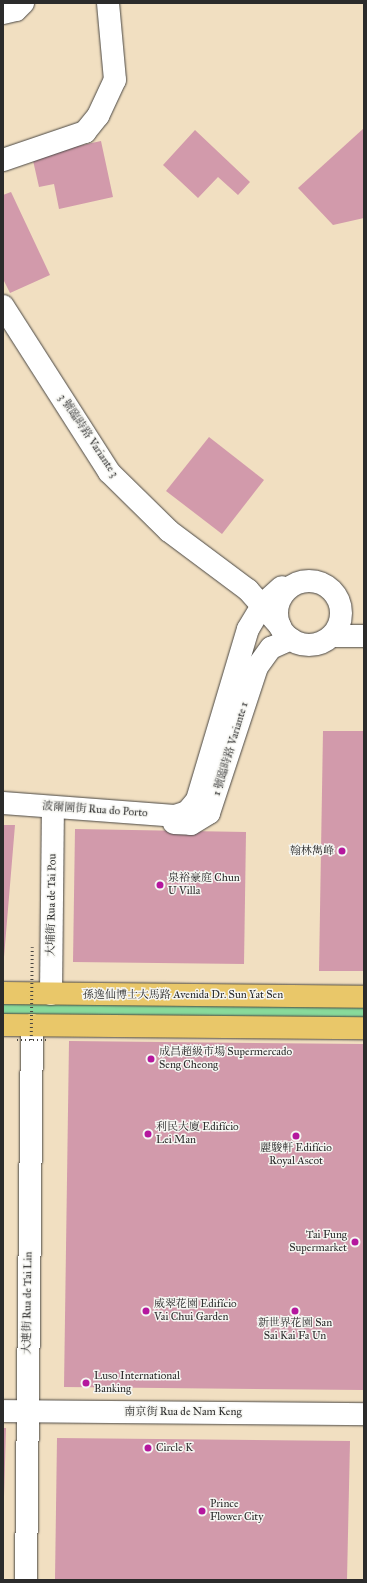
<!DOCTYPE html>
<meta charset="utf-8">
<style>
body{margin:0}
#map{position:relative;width:367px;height:1583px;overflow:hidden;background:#f1dfc1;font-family:"IM FELL Great Primer","Noto Serif SC",serif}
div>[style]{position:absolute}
.green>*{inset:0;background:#88da9b}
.building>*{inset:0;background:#d29aab}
.roads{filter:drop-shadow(0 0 1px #494642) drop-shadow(0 0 1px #494642)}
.minor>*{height:22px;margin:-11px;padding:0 11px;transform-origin:11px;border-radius:11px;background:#fff}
.minor>.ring{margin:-11px;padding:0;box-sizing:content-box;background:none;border:22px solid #fff;border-radius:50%}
.major>*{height:22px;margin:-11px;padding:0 11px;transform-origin:11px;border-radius:11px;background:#e9c769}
.path-bridge>*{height:2.5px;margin-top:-1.25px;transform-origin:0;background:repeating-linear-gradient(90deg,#494642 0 1px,transparent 0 4px)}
.dots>*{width:11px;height:11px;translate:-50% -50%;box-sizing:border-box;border:2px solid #f6f6f2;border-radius:50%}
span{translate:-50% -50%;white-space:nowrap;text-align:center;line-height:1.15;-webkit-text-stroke:3px #f6f6f2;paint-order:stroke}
.street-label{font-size:11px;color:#2b2b2b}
.poi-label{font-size:11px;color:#2b2b2b}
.right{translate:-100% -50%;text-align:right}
.left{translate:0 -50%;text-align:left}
.frame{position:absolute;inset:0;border:4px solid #2b2b2b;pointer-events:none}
</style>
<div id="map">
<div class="green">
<div style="clip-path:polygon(3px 1003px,364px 1005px,364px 1018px,3px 1015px)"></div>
</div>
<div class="building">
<div style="clip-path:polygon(364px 128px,364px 218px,333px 225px,298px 188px)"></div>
<div style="clip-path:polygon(195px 130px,250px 182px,238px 195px,218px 177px,198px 198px,163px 165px)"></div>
<div style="clip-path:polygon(101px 141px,113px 197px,59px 209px,54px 184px,39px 187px,32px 156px)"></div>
<div style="clip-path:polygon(11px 192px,50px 275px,10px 293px,3px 279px,3px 195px)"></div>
<div style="clip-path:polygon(209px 437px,264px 480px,222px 534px,166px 491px)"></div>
<div style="clip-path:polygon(323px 731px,364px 731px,364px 971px,319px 971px)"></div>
<div style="clip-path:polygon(3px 825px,15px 825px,4px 957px,3px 957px)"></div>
<div style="clip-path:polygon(75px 829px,246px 832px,244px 964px,73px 962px)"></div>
<div style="clip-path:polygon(69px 1041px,364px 1044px,364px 1390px,64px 1387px)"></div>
<div style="clip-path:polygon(3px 1428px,6px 1428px,4px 1497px,3px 1497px)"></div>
<div style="clip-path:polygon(57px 1438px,350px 1441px,347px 1580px,55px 1580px)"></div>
</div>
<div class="roads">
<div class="minor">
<div style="left:3px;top:13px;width:13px;rotate:-13deg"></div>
<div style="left:16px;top:10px;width:10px;rotate:-45deg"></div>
<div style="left:3px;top:160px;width:87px;rotate:-18.9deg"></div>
<div style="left:85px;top:132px;width:21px;rotate:-51deg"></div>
<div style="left:98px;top:116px;width:40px;rotate:-65deg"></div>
<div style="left:115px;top:80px;width:77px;rotate:-95.2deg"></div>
<div style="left:3px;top:306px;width:197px;rotate:57.4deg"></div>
<div style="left:109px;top:472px;width:84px;rotate:44.5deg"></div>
<div style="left:169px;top:531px;width:99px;rotate:36.8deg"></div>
<div style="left:248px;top:590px;width:48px;rotate:48.4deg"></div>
<div class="ring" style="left:277px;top:581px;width:42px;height:42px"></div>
<div style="left:332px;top:636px;width:32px"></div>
<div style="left:3px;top:803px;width:172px;rotate:4.3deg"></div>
<div style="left:175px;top:816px;width:13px;rotate:-18deg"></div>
<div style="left:187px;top:812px;width:16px;rotate:-50deg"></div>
<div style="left:197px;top:800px;width:178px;rotate:-73.4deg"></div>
<div style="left:248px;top:629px;width:29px;rotate:-59deg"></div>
<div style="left:263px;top:604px;width:25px;rotate:-42deg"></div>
<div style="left:174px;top:823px;width:17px;rotate:3deg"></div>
<div style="left:191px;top:824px;width:21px;rotate:-31deg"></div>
<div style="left:209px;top:813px;width:154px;rotate:-71.8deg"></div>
<div style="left:257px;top:667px;width:24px;rotate:-54deg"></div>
<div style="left:271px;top:648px;width:22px;rotate:-24deg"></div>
<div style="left:51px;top:994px;width:178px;rotate:-89.4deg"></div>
<div style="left:3px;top:1411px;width:361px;rotate:0.5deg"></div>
<div style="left:26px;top:1580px;width:555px;rotate:-89.38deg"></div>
</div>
<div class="major">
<div style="left:3px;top:993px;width:361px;rotate:0.6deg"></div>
<div style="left:3px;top:1025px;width:361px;rotate:0.5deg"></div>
</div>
</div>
<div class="path-bridge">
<div style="left:17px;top:1040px;width:30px"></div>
<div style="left:31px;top:1040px;width:93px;rotate:-89.4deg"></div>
</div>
<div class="dots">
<div style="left:342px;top:851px;background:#b5179e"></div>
<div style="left:160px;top:885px;background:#b5179e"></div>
<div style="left:151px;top:1059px;background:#b5179e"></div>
<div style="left:148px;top:1134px;background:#b5179e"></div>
<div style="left:296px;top:1136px;background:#b5179e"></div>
<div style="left:355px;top:1242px;background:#b5179e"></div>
<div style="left:146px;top:1311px;background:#b5179e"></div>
<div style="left:295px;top:1311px;background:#b5179e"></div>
<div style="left:86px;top:1383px;background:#b5179e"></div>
<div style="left:148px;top:1448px;background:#b5179e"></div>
<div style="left:202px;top:1511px;background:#b5179e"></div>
</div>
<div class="street-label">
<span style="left:88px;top:436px;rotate:56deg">3 號臨時路 Variante 3</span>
<span style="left:231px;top:749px;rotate:-73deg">1 號臨時路 Variante 1</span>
<span style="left:95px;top:810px;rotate:4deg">波爾圖街 Rua do Porto</span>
<span style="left:52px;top:905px;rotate:-89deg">大埔街 Rua de Tai Pou</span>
<span style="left:183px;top:995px">孫逸仙博士大馬路 Avenida Dr. Sun Yat Sen</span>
<span style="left:28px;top:1303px;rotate:-89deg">大連街 Rua de Tai Lin</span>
<span style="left:183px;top:1412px">南京街 Rua de Nam Keng</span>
</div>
<div class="poi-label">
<span class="right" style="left:334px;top:851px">翰林雋峰</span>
<span class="left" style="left:168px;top:885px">泉裕豪庭 Chun<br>U Villa</span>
<span class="left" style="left:159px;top:1059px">成昌超級市場 Supermercado<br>Seng Cheong</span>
<span class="left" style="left:156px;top:1134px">利民大廈 Edifício<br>Lei Man</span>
<span style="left:296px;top:1155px">麗駿軒 Edifício<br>Royal Ascot</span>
<span class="right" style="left:347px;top:1242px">Tai Fung<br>Supermarket</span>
<span class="left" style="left:154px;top:1311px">威翠花園 Edifício<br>Vai Chui Garden</span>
<span style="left:295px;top:1330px">新世界花園 San<br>Sai Kai Fa Un</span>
<span class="left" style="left:94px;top:1383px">Luso International<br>Banking</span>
<span class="left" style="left:156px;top:1448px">Circle K</span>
<span class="left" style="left:210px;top:1511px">Prince<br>Flower City</span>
</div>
<div class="frame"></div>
</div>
